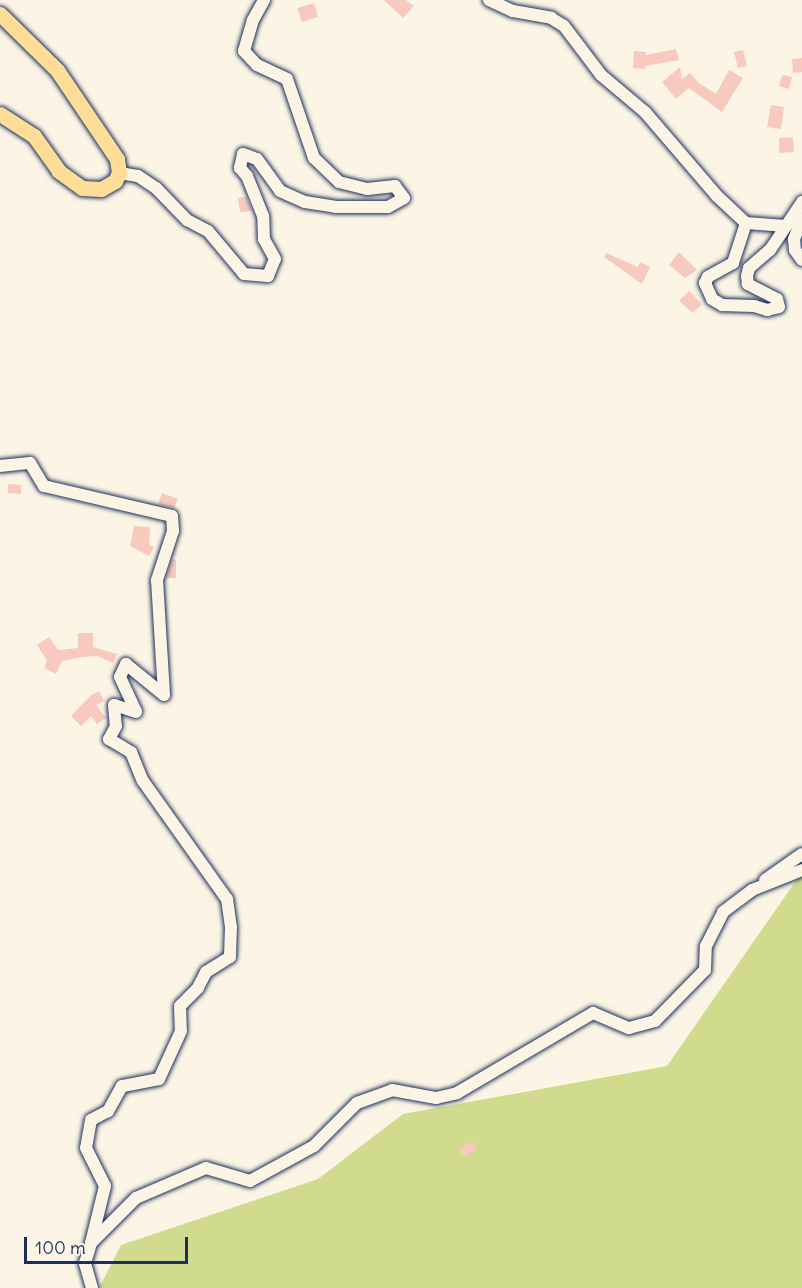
<!DOCTYPE html>
<style>
body{margin:0}
#map{position:relative;width:802px;height:1288px;overflow:hidden;background:#fcf5e5;font-family:Delius,sans-serif}
div>[style]{position:absolute}
.green>*{inset:0;background:#d0db8e}
.building>*{inset:0;background:#f8c9be}
.roads{filter:drop-shadow(0 0 2px #1b2f5e) drop-shadow(0 0 2px #1b2f5e)}
.minor>*{height:12px;margin:-6px;padding:0 6px;transform-origin:6px;border-radius:6px;background:#fcf5e5}
.major>*{height:15px;margin:-7.5px;padding:0 7.5px;transform-origin:7.5px;border-radius:7.5px;background:#fede96}
span{translate:-50% -50%;white-space:nowrap;text-align:center;line-height:1.15;-webkit-text-stroke:6px #fcf5e5;paint-order:stroke}
.scale{position:absolute;left:24px;top:1237px;width:164px;height:27px;box-sizing:border-box;border:3px solid #1b2f5e;border-top:0;padding-left:8px;font-size:18px;line-height:21px;white-space:nowrap;color:#1b2f5e;-webkit-text-stroke:4px #fcf5e5;paint-order:stroke}
</style>
<div id="map">
<div class="green">
<div style="clip-path:polygon(802px 872px,802px 1288px,99px 1288px,121px 1245px,318px 1179px,403px 1114px,667px 1066px)"></div>
</div>
<div class="building">
<div style="clip-path:polygon(384px 0,406px 0,414px 6px,403px 18px)"></div>
<div style="clip-path:polygon(314px 3px,318px 17px,302px 22px,297px 8px)"></div>
<div style="clip-path:polygon(676px 49px,679px 60px,645px 66px,645px 69px,633px 68px,634px 51px,646px 52px,646px 55px)"></div>
<div style="clip-path:polygon(743px 50px,747px 66px,738px 68px,734px 52px)"></div>
<div style="clip-path:polygon(802px 58px,802px 72px,793px 73px,792px 59px)"></div>
<div style="clip-path:polygon(680px 67px,682px 79px,690px 73px,699px 83px,716px 94px,729px 70px,743px 78px,722px 112px,689px 88px,676px 99px,662px 82px)"></div>
<div style="clip-path:polygon(782px 75px,792px 77px,789px 89px,779px 86px)"></div>
<div style="clip-path:polygon(771px 105px,784px 107px,781px 129px,767px 127px)"></div>
<div style="clip-path:polygon(793px 137px,794px 152px,779px 153px,779px 138px)"></div>
<div style="clip-path:polygon(246px 197px,252px 211px,240px 212px,238px 198px)"></div>
<div style="clip-path:polygon(679px 252px,697px 270px,685px 278px,669px 265px)"></div>
<div style="clip-path:polygon(606px 253px,638px 267px,640px 262px,650px 267px,642px 284px,604px 257px)"></div>
<div style="clip-path:polygon(689px 291px,702px 304px,693px 313px,679px 301px)"></div>
<div style="clip-path:polygon(8px 484px,21px 485px,21px 494px,8px 493px)"></div>
<div style="clip-path:polygon(162px 493px,178px 499px,174px 508px,158px 504px)"></div>
<div style="clip-path:polygon(134px 526px,150px 527px,149px 545px,154px 547px,149px 556px,130px 546px)"></div>
<div style="clip-path:polygon(172px 559px,176px 560px,176px 578px,166px 578px)"></div>
<div style="clip-path:polygon(78px 633px,93px 633px,93px 647px,117px 654px,113px 663px,97px 656px,82px 657px,62px 661px,56px 674px,44px 668px,47px 661px,37px 645px,49px 637px,58px 650px,78px 648px)"></div>
<div style="clip-path:polygon(99px 691px,104px 701px,96px 705px,106px 718px,97px 724px,91px 716px,81px 726px,71px 716px,90px 696px)"></div>
<div style="clip-path:polygon(473px 1141px,477px 1149px,463px 1156px,459px 1149px)"></div>
</div>
<div class="roads">
<div class="minor">
<div style="left:489px;top:0;width:26px;rotate:25deg"></div>
<div style="left:513px;top:11px;width:39px;rotate:10deg"></div>
<div style="left:551px;top:18px;width:15px;rotate:32deg"></div>
<div style="left:564px;top:26px;width:61px;rotate:52.9deg"></div>
<div style="left:601px;top:75px;width:57px;rotate:40.1deg"></div>
<div style="left:645px;top:112px;width:111px;rotate:49.4deg"></div>
<div style="left:717px;top:196px;width:40px;rotate:43deg"></div>
<div style="left:746px;top:223px;width:40px;rotate:4.3deg"></div>
<div style="left:786px;top:226px;width:29px;rotate:-56deg"></div>
<div style="left:119px;top:173px;width:19px;rotate:9deg"></div>
<div style="left:138px;top:176px;width:22px;rotate:34deg"></div>
<div style="left:156px;top:188px;width:45px;rotate:45.9deg"></div>
<div style="left:187px;top:220px;width:24px;rotate:28deg"></div>
<div style="left:208px;top:231px;width:56px;rotate:50.1deg"></div>
<div style="left:244px;top:274px;width:24px;rotate:5deg"></div>
<div style="left:268px;top:276px;width:18px;rotate:-68deg"></div>
<div style="left:275px;top:259px;width:23px;rotate:-119deg"></div>
<div style="left:264px;top:239px;width:23px;rotate:-92deg"></div>
<div style="left:263px;top:216px;width:43px;rotate:-111.8deg"></div>
<div style="left:247px;top:176px;width:11px;rotate:-131deg"></div>
<div style="left:240px;top:168px;width:14px;rotate:-78deg"></div>
<div style="left:243px;top:154px;width:15px;rotate:20deg"></div>
<div style="left:257px;top:159px;width:39px;rotate:54deg"></div>
<div style="left:280px;top:191px;width:27px;rotate:24deg"></div>
<div style="left:305px;top:202px;width:30px;rotate:9deg"></div>
<div style="left:335px;top:207px;width:53px"></div>
<div style="left:388px;top:207px;width:18px;rotate:-29deg"></div>
<div style="left:404px;top:198px;width:15px;rotate:-127deg"></div>
<div style="left:395px;top:186px;width:28px;rotate:174deg"></div>
<div style="left:367px;top:189px;width:29px;rotate:-166deg"></div>
<div style="left:339px;top:182px;width:35px;rotate:-136deg"></div>
<div style="left:314px;top:158px;width:83px;rotate:-108.9deg"></div>
<div style="left:287px;top:79px;width:33px;rotate:-155deg"></div>
<div style="left:257px;top:65px;width:19px;rotate:-133deg"></div>
<div style="left:244px;top:51px;width:32px;rotate:-74deg"></div>
<div style="left:253px;top:20px;width:23px;rotate:-61deg"></div>
<div style="left:802px;top:219px;width:22px;rotate:112deg"></div>
<div style="left:794px;top:239px;width:11px;rotate:85deg"></div>
<div style="left:795px;top:250px;width:12px;rotate:55deg"></div>
<div style="left:746px;top:223px;width:42px;rotate:108deg"></div>
<div style="left:733px;top:263px;width:29px;rotate:151deg"></div>
<div style="left:708px;top:277px;width:7px;rotate:117deg"></div>
<div style="left:705px;top:283px;width:17px;rotate:66deg"></div>
<div style="left:712px;top:299px;width:12px;rotate:31deg"></div>
<div style="left:722px;top:305px;width:32px;rotate:2deg"></div>
<div style="left:754px;top:306px;width:14px;rotate:17deg"></div>
<div style="left:767px;top:310px;width:12px;rotate:-14deg"></div>
<div style="left:779px;top:307px;width:8px;rotate:-104deg"></div>
<div style="left:777px;top:299px;width:33px;rotate:-153deg"></div>
<div style="left:748px;top:284px;width:8px;rotate:-97deg"></div>
<div style="left:747px;top:276px;width:8px;rotate:-76deg"></div>
<div style="left:749px;top:268px;width:28px;rotate:-41deg"></div>
<div style="left:770px;top:250px;width:29px;rotate:-56deg"></div>
<div style="left:0;top:466px;width:30px;rotate:-6deg"></div>
<div style="left:30px;top:463px;width:27px;rotate:59deg"></div>
<div style="left:44px;top:486px;width:131px;rotate:13.2deg"></div>
<div style="left:172px;top:516px;width:15px;rotate:86deg"></div>
<div style="left:173px;top:531px;width:52px;rotate:108.1deg"></div>
<div style="left:157px;top:580px;width:115px;rotate:86.5deg"></div>
<div style="left:164px;top:695px;width:49px;rotate:-140.8deg"></div>
<div style="left:126px;top:664px;width:14px;rotate:115deg"></div>
<div style="left:120px;top:677px;width:38px;rotate:65deg"></div>
<div style="left:136px;top:712px;width:23px;rotate:-162deg"></div>
<div style="left:114px;top:705px;width:21px;rotate:85deg"></div>
<div style="left:116px;top:726px;width:15px;rotate:118deg"></div>
<div style="left:109px;top:739px;width:26px;rotate:31deg"></div>
<div style="left:131px;top:752px;width:31px;rotate:68deg"></div>
<div style="left:143px;top:781px;width:145px;rotate:54.6deg"></div>
<div style="left:227px;top:899px;width:28px;rotate:82deg"></div>
<div style="left:231px;top:927px;width:30px;rotate:92deg"></div>
<div style="left:230px;top:957px;width:28px;rotate:148deg"></div>
<div style="left:206px;top:972px;width:18px;rotate:117deg"></div>
<div style="left:198px;top:988px;width:25px;rotate:135deg"></div>
<div style="left:180px;top:1006px;width:25px;rotate:88deg"></div>
<div style="left:181px;top:1031px;width:53px;rotate:114.6deg"></div>
<div style="left:159px;top:1079px;width:38px;rotate:169deg"></div>
<div style="left:122px;top:1086px;width:29px;rotate:119deg"></div>
<div style="left:108px;top:1111px;width:19px;rotate:152deg"></div>
<div style="left:91px;top:1120px;width:28px;rotate:100deg"></div>
<div style="left:86px;top:1148px;width:42px;rotate:63.4deg"></div>
<div style="left:105px;top:1186px;width:59px;rotate:103.8deg"></div>
<div style="left:765px;top:880px;width:45px;rotate:-35.1deg"></div>
<div style="left:92px;top:1288px;width:26px;rotate:-106deg"></div>
<div style="left:85px;top:1263px;width:21px;rotate:-73deg"></div>
<div style="left:91px;top:1243px;width:64px;rotate:-45deg"></div>
<div style="left:136px;top:1198px;width:76px;rotate:-23.2deg"></div>
<div style="left:206px;top:1168px;width:46px;rotate:16.5deg"></div>
<div style="left:250px;top:1181px;width:73px;rotate:-28.7deg"></div>
<div style="left:314px;top:1146px;width:61px;rotate:-45deg"></div>
<div style="left:357px;top:1103px;width:37px;rotate:-20deg"></div>
<div style="left:392px;top:1090px;width:45px;rotate:10.3deg"></div>
<div style="left:436px;top:1098px;width:22px;rotate:-13deg"></div>
<div style="left:457px;top:1093px;width:158px;rotate:-30.5deg"></div>
<div style="left:593px;top:1013px;width:39px;rotate:23deg"></div>
<div style="left:629px;top:1028px;width:27px;rotate:-15deg"></div>
<div style="left:655px;top:1021px;width:71px;rotate:-45.6deg"></div>
<div style="left:705px;top:970px;width:24px;rotate:-88deg"></div>
<div style="left:706px;top:946px;width:38px;rotate:-63deg"></div>
<div style="left:723px;top:912px;width:36px;rotate:-37deg"></div>
<div style="left:752px;top:890px;width:54px;rotate:-21.8deg"></div>
</div>
<div class="major">
<div style="left:0;top:14px;width:80px;rotate:44.5deg"></div>
<div style="left:57px;top:70px;width:107px;rotate:56deg"></div>
<div style="left:117px;top:159px;width:14px;rotate:82deg"></div>
<div style="left:119px;top:173px;width:9px;rotate:117deg"></div>
<div style="left:115px;top:181px;width:16px;rotate:150deg"></div>
<div style="left:101px;top:189px;width:19px;rotate:-177deg"></div>
<div style="left:82px;top:188px;width:29px;rotate:-144deg"></div>
<div style="left:59px;top:171px;width:43px;rotate:-125.5deg"></div>
<div style="left:34px;top:136px;width:40px;rotate:-147.1deg"></div>
</div>
</div>
<div class="scale">100 m</div>
</div>
